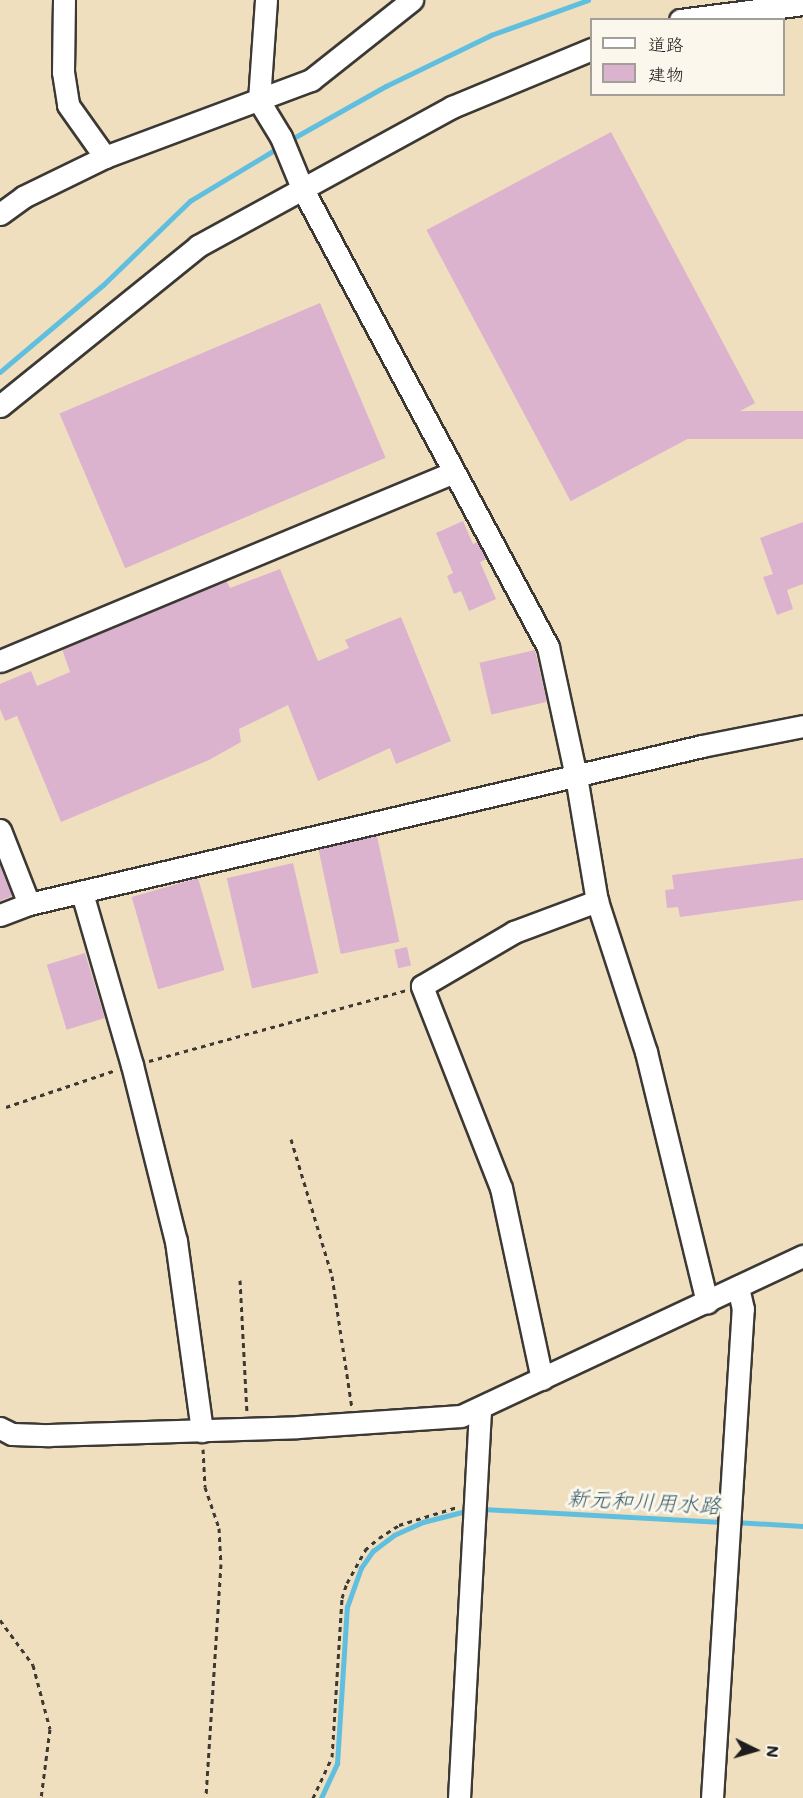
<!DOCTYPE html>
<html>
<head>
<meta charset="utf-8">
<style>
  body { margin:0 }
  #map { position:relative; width:803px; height:1798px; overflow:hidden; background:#efdfbf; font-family:Mali,"Klee One",sans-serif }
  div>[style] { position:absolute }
  .stream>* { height:4.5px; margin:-2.25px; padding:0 2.25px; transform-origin:2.25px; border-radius:2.25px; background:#60bfde }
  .building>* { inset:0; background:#dcb3cf; transform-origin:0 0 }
  .path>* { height:3px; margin-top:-1.5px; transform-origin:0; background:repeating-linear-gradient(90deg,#3c3934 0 4.5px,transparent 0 9px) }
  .roads { filter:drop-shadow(2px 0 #3c3934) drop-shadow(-2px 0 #3c3934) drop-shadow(0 2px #3c3934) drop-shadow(0 -2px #3c3934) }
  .minor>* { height:21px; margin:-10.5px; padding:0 10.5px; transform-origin:10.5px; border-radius:10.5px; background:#fff }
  span { translate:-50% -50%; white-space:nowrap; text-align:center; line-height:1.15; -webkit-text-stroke:6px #fbf7ec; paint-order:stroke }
  .water-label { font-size:22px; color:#375d6a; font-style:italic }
  .legend { position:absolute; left:590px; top:18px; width:195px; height:78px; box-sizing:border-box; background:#fbf7ec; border:2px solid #a29f99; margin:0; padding:8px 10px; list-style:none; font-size:18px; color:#1c1c1c }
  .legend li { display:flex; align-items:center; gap:12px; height:30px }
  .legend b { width:30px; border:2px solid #a29f99 }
  .north { position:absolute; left:725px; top:1720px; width:60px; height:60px; -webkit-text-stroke:4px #fbf7ec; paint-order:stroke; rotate:95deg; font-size:16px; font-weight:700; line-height:24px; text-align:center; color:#1c1c1c }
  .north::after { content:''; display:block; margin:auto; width:21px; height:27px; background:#1c1c1c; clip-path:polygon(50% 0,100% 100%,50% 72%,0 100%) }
</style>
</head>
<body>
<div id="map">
  <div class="stream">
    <i style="left:290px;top:140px;width:110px;rotate:-29.4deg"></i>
    <i style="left:386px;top:86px;width:117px;rotate:-25.9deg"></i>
    <i style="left:491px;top:35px;width:103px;rotate:-19.8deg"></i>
    <i style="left:0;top:372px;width:135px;rotate:-40.2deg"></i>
    <i style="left:103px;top:285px;width:121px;rotate:-44deg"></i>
    <i style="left:190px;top:201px;width:103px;rotate:-31.1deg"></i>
    <i style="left:483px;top:1509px;width:239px;rotate:3.1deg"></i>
    <i style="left:734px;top:1522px;width:69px;rotate:3.3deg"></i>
    <i style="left:321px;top:1798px;width:38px;rotate:-65deg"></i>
    <i style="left:337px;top:1764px;width:157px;rotate:-86.4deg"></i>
    <i style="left:347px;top:1607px;width:41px;rotate:-70.3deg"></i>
    <i style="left:361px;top:1568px;width:21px;rotate:-55deg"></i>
    <i style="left:373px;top:1551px;width:26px;rotate:-37deg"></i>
    <i style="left:394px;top:1535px;width:32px;rotate:-24deg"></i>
    <i style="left:423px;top:1522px;width:44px;rotate:-14.3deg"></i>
  </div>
  <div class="building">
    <i style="left:611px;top:132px;width:307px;height:209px;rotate:62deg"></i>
    <i style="left:320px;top:303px;width:168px;height:283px;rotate:67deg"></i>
    <i style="left:803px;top:411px;width:28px;height:135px;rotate:90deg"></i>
    <i style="clip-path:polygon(463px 521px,473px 544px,477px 542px,487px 559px,480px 562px,496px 599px,469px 611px,461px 591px,454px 594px,447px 576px,453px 573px,436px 533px)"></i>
    <i style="clip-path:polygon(803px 522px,803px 584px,787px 590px,793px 609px,777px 615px,763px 577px,773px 574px,760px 538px)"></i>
    <i style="clip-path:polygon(280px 569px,318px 661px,349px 648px,345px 640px,401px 617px,451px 741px,396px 764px,390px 748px,318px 781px,288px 705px,239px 729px,241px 742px,209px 760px,61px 822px,17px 716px,5px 721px,0 709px,0 684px,31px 671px,37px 686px,70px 672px,62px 649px,226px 580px,230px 588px)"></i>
    <i style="left:535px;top:650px;width:53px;height:57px;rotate:77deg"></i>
    <i style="left:377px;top:836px;width:108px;height:60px;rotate:78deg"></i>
    <i style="clip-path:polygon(803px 858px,803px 900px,680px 917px,678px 907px,667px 908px,665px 890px,674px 889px,672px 875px)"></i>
    <i style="left:293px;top:863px;width:113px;height:68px;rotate:77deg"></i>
    <i style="clip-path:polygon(0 865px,12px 896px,0 901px)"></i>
    <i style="left:198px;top:878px;width:96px;height:69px;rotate:74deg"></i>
    <i style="left:407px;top:947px;width:19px;height:13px;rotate:78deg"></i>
    <i style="left:85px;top:953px;width:68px;height:40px;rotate:73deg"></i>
  </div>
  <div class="path">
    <i style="left:149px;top:1061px;width:267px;rotate:-15.4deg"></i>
    <i style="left:6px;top:1107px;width:116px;rotate:-18.6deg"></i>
    <i style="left:291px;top:1139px;width:143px;rotate:73.3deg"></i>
    <i style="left:332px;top:1276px;width:134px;rotate:81.4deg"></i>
    <i style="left:240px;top:1280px;width:132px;rotate:87deg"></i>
    <i style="left:203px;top:1449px;width:38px;rotate:87deg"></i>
    <i style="left:205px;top:1487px;width:43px;rotate:71.1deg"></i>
    <i style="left:219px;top:1528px;width:36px;rotate:87deg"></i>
    <i style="left:221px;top:1564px;width:234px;rotate:93.7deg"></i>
    <i style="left:0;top:1620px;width:56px;rotate:53.7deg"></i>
    <i style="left:33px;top:1665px;width:66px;rotate:75.1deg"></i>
    <i style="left:50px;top:1729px;width:70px;rotate:97.4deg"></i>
    <i style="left:313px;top:1798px;width:45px;rotate:-65.1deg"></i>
    <i style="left:332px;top:1757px;width:159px;rotate:-86.4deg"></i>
    <i style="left:342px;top:1598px;width:16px;rotate:-72deg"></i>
    <i style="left:347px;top:1583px;width:38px;rotate:-61deg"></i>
    <i style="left:365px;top:1550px;width:18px;rotate:-41deg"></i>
    <i style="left:379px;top:1538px;width:24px;rotate:-33deg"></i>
    <i style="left:399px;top:1525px;width:61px;rotate:-17.2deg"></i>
  </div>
  <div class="roads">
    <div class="minor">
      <i style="left:64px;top:0;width:72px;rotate:90.8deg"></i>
      <i style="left:63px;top:72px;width:33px;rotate:81deg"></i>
      <i style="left:68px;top:105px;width:64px;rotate:54.6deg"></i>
      <i style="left:266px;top:0;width:101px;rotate:94deg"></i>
      <i style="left:259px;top:101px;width:42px;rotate:58.6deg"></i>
      <i style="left:281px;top:137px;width:55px;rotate:67.6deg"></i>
      <i style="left:302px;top:188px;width:521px;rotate:61.81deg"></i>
      <i style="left:548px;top:647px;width:132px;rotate:77.8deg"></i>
      <i style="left:576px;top:776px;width:127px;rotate:80.5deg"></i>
      <i style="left:597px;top:901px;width:159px;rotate:72deg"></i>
      <i style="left:646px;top:1052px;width:258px;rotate:76.3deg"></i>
      <i style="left:680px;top:20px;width:124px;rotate:-7.4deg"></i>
      <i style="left:0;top:214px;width:29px;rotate:-36deg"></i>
      <i style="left:23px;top:197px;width:91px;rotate:-26deg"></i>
      <i style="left:105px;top:157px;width:220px;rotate:-20.5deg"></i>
      <i style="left:311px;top:80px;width:129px;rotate:-38.4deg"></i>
      <i style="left:0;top:406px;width:255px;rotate:-38.9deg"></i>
      <i style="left:198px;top:246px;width:290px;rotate:-28.7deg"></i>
      <i style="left:452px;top:107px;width:152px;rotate:-22.5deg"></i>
      <i style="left:0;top:661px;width:491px;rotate:-22.6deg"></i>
      <i style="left:0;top:830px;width:79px;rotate:68.6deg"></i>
      <i style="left:82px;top:893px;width:179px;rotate:73.8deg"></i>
      <i style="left:132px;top:1065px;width:181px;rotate:76deg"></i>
      <i style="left:176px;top:1241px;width:192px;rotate:82.2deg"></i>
      <i style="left:0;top:915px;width:31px;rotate:-21deg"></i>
      <i style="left:29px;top:904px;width:691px;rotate:-13.21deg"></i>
      <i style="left:702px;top:746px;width:103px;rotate:-11.2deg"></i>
      <i style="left:542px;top:1379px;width:195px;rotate:-102.1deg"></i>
      <i style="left:501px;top:1188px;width:217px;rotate:-111.4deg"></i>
      <i style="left:422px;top:986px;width:107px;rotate:-30.4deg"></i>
      <i style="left:514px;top:932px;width:89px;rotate:-20.5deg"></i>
      <i style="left:0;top:1428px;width:13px;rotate:27deg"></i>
      <i style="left:12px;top:1434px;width:37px;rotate:2deg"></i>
      <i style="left:49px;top:1435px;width:249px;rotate:-1.8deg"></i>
      <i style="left:298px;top:1427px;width:163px;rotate:-3.9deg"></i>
      <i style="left:461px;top:1416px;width:378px;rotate:-25.1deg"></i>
      <i style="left:459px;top:1798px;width:389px;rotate:-86.9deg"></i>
      <i style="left:712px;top:1798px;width:490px;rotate:-86.4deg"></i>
      <i style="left:743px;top:1309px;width:23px;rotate:-103deg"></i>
    </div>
  </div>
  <div class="water-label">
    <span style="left:644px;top:1501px;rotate:3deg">新元和川用水路</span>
  </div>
  <ul class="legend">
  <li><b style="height:8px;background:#fff"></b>道路</li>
  <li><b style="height:16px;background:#dcb3cf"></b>建物</li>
  </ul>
  <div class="north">N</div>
</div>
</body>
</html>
